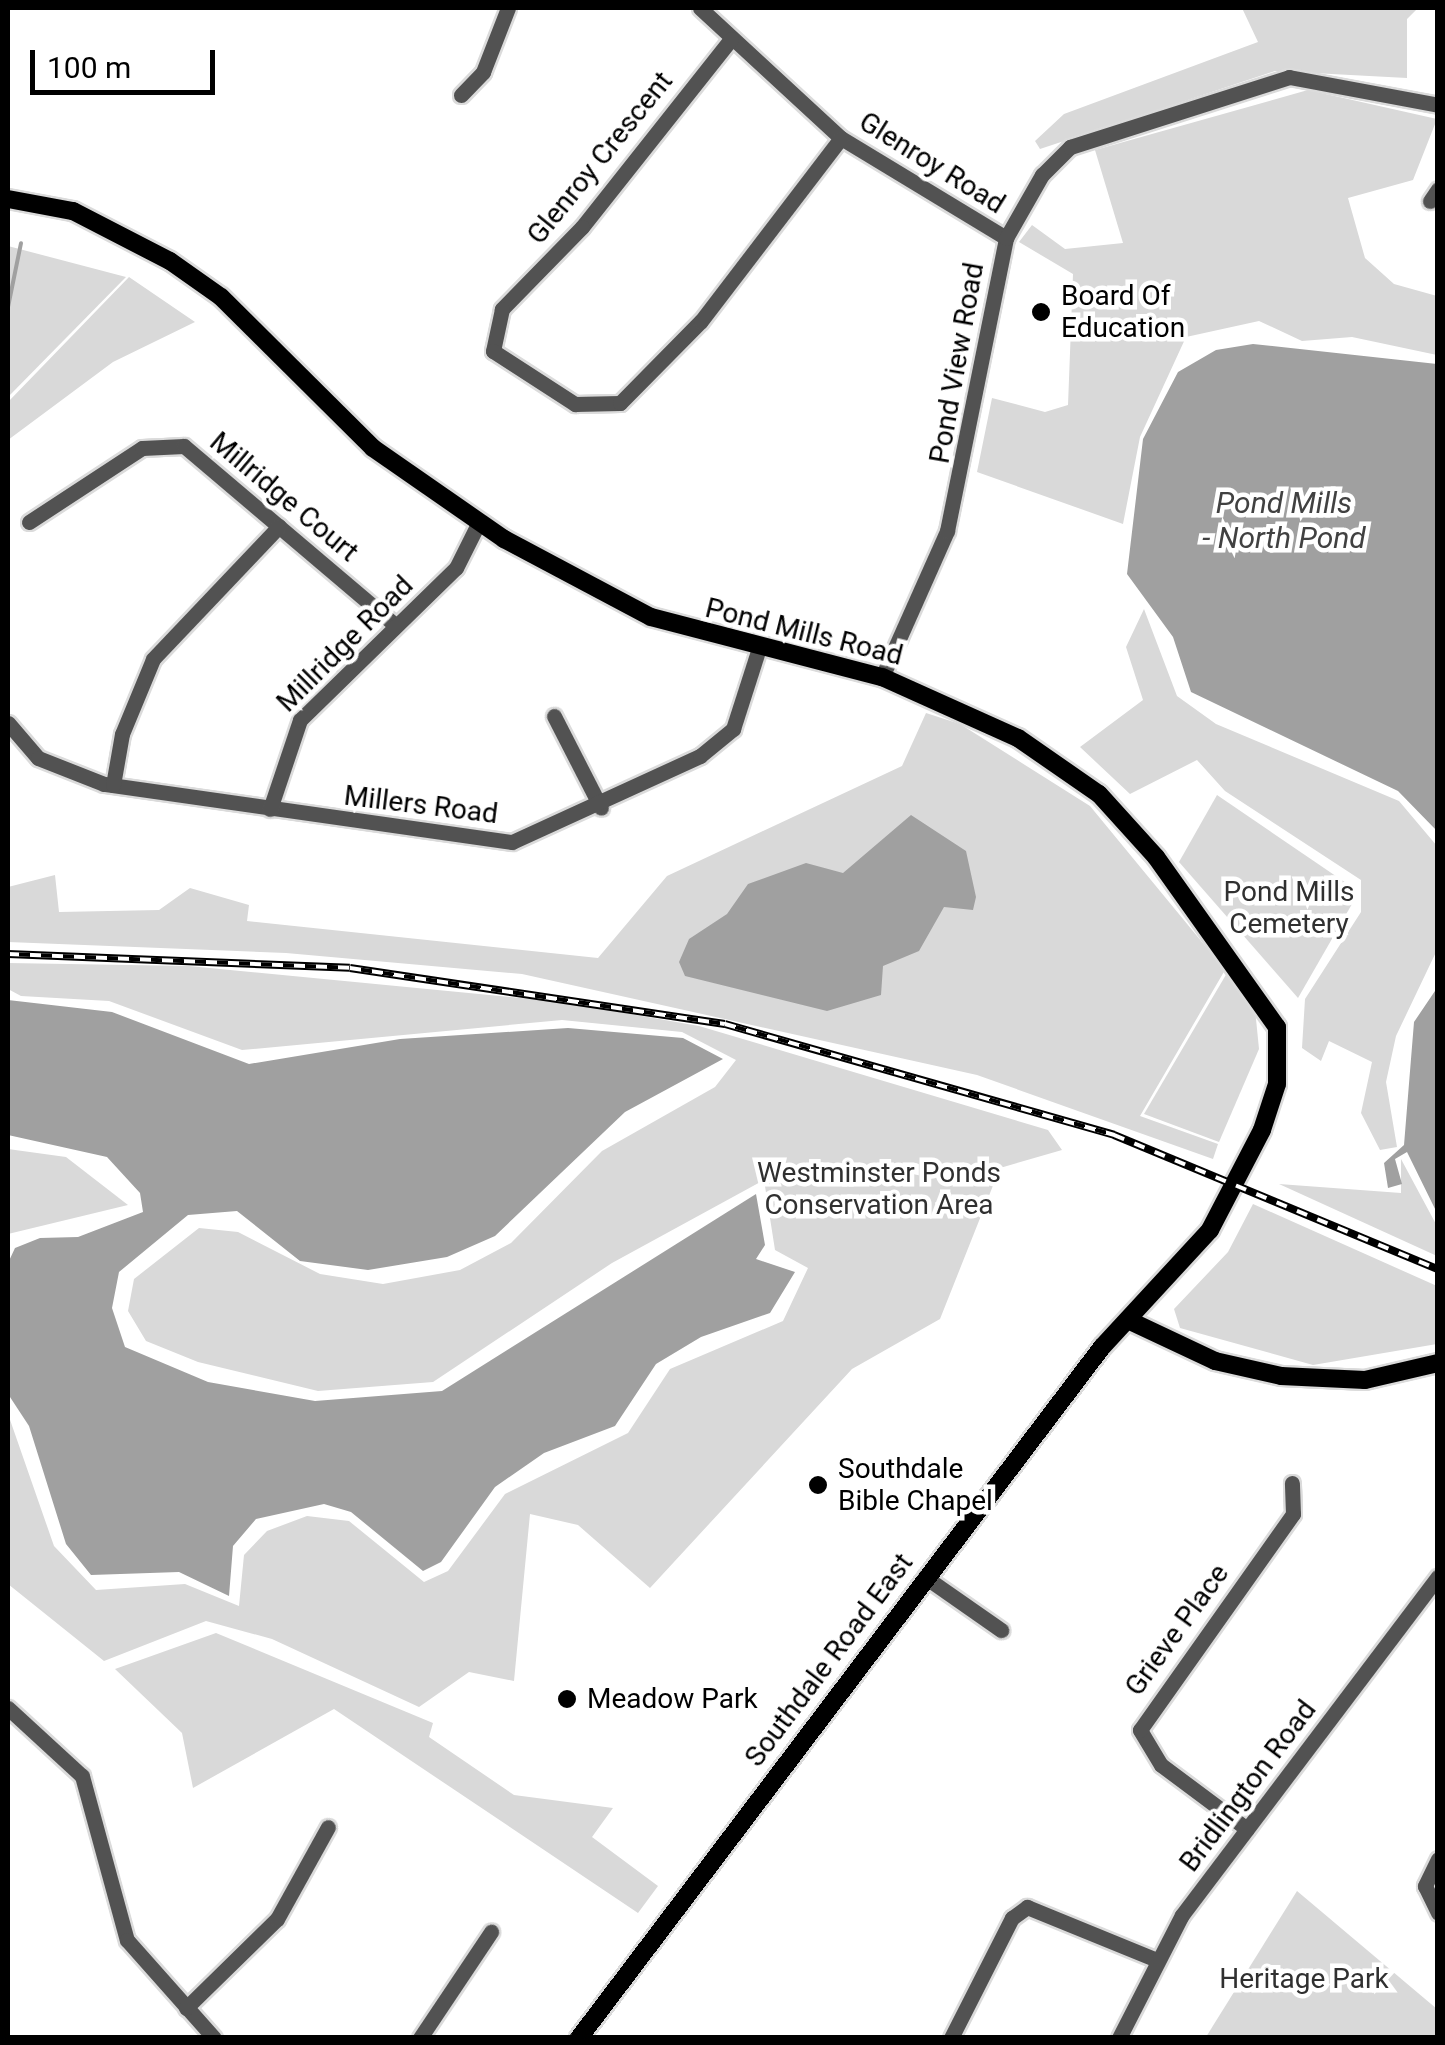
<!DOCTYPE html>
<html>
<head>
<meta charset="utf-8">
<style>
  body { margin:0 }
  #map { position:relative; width:1445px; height:2045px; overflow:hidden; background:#fff; font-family:Roboto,sans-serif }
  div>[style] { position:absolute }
  .green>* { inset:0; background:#d9d9d9 }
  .water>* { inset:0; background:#a0a0a0 }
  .stream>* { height:4px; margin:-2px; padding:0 2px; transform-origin:2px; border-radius:2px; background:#a0a0a0 }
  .roads { filter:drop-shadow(2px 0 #dbdbdb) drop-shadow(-2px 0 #dbdbdb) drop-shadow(0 2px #dbdbdb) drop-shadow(0 -2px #dbdbdb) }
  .minor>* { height:15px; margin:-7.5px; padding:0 7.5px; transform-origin:7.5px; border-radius:7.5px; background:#525252 }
  .major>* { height:18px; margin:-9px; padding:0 9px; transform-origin:9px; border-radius:9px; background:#000 }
  .rail>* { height:8px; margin-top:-4px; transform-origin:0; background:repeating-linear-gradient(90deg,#fff 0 11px,#000 0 22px); box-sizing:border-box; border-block:2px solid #000 }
  .dots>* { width:28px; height:28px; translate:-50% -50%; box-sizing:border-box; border:5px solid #fff; border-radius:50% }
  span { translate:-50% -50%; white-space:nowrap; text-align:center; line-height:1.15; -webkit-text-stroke:9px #fff; paint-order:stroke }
  .street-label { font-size:28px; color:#000 }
  .poi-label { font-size:28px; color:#000 }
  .left { translate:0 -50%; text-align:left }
  .park-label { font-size:28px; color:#303030 }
  .water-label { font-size:30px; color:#414141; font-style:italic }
  .frame { position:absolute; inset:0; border:10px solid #000; pointer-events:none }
  .scale { position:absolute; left:30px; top:50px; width:185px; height:45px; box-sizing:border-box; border:5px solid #000; border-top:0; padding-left:12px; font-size:30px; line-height:35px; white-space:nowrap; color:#000; -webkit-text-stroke:8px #fff; paint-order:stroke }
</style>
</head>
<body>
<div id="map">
  <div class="green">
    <i style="clip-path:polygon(1242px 8px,1418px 8px,1407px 19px,1407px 78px,1275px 71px,1040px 149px,1035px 141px,1064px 114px,1258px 42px)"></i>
    <i style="clip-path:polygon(1308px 90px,1437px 119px,1413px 180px,1348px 198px,1365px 258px,1394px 284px,1437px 296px,1437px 355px,1352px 337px,1302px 341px,1259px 321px,1186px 337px,1140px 437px,1123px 524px,977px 472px,992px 398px,1045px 412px,1068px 405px,1073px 274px,1019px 242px,1032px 225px,1065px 249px,1123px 243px,1095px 150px)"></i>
    <i style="clip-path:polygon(8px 246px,126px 277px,8px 397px)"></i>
    <i style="clip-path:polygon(129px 277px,195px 322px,113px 362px,8px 440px,8px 402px)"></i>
    <i style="clip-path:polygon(1144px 609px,1177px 696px,1216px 724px,1399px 801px,1437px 846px,1437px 950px,1396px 1036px,1386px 1082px,1397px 1147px,1380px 1150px,1361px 1113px,1372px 1062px,1329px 1041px,1321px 1061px,1302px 1048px,1305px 999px,1361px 912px,1361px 880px,1225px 791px,1197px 760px,1130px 794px,1080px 747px,1143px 700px,1126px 647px)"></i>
    <i style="clip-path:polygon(926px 713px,960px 724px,1090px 806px,1225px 970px,1140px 1116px,1218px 1144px,1213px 1159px,977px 1075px,522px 974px,286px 953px,8px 942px,8px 887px,55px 875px,59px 912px,159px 910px,190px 888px,249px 905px,247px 921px,598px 958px,667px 876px,902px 766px)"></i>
    <i style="clip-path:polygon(1217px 795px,1349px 885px,1352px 904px,1298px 998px,1179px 862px)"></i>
    <i style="clip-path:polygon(8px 963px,189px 966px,562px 1002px,699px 1026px,1048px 1130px,1062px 1150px,1000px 1168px,940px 1319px,852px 1369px,650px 1588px,578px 1525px,530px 1514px,514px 1681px,469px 1672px,419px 1707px,272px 1639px,206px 1621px,104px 1661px,8px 1584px,8px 1414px,54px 1546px,96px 1590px,185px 1584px,239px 1606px,244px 1555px,267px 1531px,307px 1516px,349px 1521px,424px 1582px,448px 1571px,505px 1494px,628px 1433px,670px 1369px,783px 1321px,808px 1268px,775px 1250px,764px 1180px,612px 1263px,433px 1382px,318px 1391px,198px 1362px,146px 1341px,128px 1311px,134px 1279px,199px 1228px,238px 1232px,320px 1274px,383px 1284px,460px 1270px,511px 1243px,602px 1151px,715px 1087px,736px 1060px,682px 1032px,562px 1020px,242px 1050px,109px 1001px,21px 996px,8px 989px)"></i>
    <i style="clip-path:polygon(1227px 973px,1255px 1009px,1259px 1049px,1219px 1142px,1144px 1114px)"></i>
    <i style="clip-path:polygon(8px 1149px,66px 1157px,128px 1205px,8px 1234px)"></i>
    <i style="clip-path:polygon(1401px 1159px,1437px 1226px,1437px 1256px,1279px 1184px,1401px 1193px)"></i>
    <i style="clip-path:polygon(1253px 1204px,1437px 1286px,1437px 1344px,1313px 1365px,1180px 1328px,1174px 1309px,1228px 1252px)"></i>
    <i style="clip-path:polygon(216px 1633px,433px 1723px,429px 1737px,514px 1795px,613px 1808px,592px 1837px,658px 1886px,638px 1913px,334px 1709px,193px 1788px,182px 1733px,115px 1669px)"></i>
    <i style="clip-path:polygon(1297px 1891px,1437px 2009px,1437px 2037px,1206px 2037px)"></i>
  </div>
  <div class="water">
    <i style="clip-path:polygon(1253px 344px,1437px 364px,1437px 831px,1398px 791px,1191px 692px,1173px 637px,1127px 574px,1143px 439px,1178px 372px,1216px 350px)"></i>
    <i style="clip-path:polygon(911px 815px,966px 851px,976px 897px,973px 910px,944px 907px,919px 951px,883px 966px,881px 995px,827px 1011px,685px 976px,679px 962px,689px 939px,727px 914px,748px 884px,806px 863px,843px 873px)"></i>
    <i style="clip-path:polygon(1437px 988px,1437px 1213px,1407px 1152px,1395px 1159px,1402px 1184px,1388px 1188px,1384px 1163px,1404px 1145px,1414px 1022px)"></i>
    <i style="clip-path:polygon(8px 1000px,112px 1012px,249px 1064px,400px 1039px,568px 1028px,683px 1038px,723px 1059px,625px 1112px,495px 1236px,447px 1257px,368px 1270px,300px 1261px,237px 1211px,188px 1215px,119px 1272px,112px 1308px,125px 1347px,208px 1382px,315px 1401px,442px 1391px,756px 1194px,765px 1245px,756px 1259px,795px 1272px,770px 1313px,701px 1337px,656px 1364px,615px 1426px,544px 1453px,495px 1487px,441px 1562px,423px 1571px,351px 1512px,324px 1504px,256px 1519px,233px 1546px,229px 1596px,179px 1572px,91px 1575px,66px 1544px,29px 1426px,8px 1394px,8px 1263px,15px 1248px,40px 1238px,78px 1237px,143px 1212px,140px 1193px,107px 1157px,8px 1135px)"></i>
  </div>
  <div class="stream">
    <i style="left:8px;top:307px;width:65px;rotate:-78.5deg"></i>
  </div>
  <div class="roads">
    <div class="minor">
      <i style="left:700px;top:8px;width:192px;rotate:42.7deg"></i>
      <i style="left:841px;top:138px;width:193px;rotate:31.2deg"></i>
      <i style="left:731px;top:39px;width:240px;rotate:128.4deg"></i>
      <i style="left:582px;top:227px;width:115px;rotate:134.3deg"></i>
      <i style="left:502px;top:309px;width:43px;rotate:102.1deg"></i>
      <i style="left:493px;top:351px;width:98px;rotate:32.9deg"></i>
      <i style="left:575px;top:404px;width:45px;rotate:-1.3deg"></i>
      <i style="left:620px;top:403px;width:115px;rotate:-45.4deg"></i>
      <i style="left:701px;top:321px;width:230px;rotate:-52.6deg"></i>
      <i style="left:461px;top:95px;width:32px;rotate:-46deg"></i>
      <i style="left:483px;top:72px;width:69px;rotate:-68.7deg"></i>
      <i style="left:1430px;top:201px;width:14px;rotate:-56deg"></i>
      <i style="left:29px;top:522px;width:135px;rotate:-33.2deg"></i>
      <i style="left:142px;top:448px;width:42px;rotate:-2.7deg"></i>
      <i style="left:184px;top:446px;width:277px;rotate:40.3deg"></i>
      <i style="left:882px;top:677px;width:160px;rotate:-66deg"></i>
      <i style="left:947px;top:531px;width:299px;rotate:-78.6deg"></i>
      <i style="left:1006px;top:238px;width:73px;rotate:-60.3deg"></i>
      <i style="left:1042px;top:175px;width:40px;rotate:-45deg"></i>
      <i style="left:1070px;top:147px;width:230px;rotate:-17.7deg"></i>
      <i style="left:1289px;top:77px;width:152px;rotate:10.6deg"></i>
      <i style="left:554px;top:716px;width:103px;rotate:62.9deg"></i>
      <i style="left:8px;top:723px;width:46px;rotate:49.4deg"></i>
      <i style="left:38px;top:758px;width:71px;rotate:21.5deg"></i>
      <i style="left:104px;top:784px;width:412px;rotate:8.1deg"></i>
      <i style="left:512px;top:842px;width:207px;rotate:-24.6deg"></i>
      <i style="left:700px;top:756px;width:43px;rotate:-39.3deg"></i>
      <i style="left:733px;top:729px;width:82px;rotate:-72.2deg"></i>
      <i style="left:113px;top:785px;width:52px;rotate:-80deg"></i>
      <i style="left:122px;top:734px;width:81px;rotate:-67.5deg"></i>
      <i style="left:153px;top:659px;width:183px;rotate:-46.5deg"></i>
      <i style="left:270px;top:809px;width:94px;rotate:-71.4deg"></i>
      <i style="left:300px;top:720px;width:218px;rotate:-44.3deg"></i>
      <i style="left:456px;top:568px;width:49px;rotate:-63.4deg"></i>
      <i style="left:925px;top:1577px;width:93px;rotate:34.9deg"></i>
      <i style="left:8px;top:1708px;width:100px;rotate:42.6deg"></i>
      <i style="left:82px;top:1776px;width:170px;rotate:74.7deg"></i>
      <i style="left:127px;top:1940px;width:131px;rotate:48.4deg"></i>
      <i style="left:1247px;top:1829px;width:107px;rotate:-143.3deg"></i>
      <i style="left:1161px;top:1765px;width:41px;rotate:-121deg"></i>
      <i style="left:1140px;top:1730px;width:265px;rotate:-54.7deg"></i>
      <i style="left:1293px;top:1514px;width:31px;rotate:-92deg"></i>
      <i style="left:1438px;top:1859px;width:30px;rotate:116deg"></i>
      <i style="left:1425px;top:1886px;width:30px;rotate:64deg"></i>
      <i style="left:186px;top:2008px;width:127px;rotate:-44.4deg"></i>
      <i style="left:277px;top:1919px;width:105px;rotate:-61deg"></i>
      <i style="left:420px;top:2038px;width:128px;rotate:-56.2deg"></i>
      <i style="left:951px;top:2038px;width:135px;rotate:-63.1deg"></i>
      <i style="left:1012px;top:1918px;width:19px;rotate:-36deg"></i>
      <i style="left:1027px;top:1907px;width:140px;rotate:22.2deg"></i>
      <i style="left:1119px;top:2038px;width:138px;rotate:-62.9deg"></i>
      <i style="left:1182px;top:1915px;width:424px;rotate:-52.9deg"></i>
    </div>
    <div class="major">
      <i style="left:8px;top:199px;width:66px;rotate:10.5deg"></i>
      <i style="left:73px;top:211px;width:109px;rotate:27.3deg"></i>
      <i style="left:170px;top:261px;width:62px;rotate:35.2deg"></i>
      <i style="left:221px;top:297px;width:214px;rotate:44.8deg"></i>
      <i style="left:373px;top:448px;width:160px;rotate:34.8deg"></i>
      <i style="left:504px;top:539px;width:166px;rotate:28deg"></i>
      <i style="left:651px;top:617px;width:239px;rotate:14.6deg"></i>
      <i style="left:882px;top:677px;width:149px;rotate:24.2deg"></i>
      <i style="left:1018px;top:738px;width:98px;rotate:34.7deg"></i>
      <i style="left:1099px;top:794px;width:85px;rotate:47.9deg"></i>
      <i style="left:1156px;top:857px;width:209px;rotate:54.6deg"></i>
      <i style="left:1277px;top:1027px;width:57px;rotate:90deg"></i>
      <i style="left:1277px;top:1084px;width:48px;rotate:108.1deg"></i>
      <i style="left:1262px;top:1130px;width:113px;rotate:117.5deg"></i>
      <i style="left:1210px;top:1230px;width:159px;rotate:132.7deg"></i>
      <i style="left:1102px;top:1347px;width:867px;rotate:127.12deg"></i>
      <i style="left:1128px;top:1320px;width:96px;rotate:25.2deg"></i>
      <i style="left:1215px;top:1361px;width:68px;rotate:12.8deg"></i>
      <i style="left:1281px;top:1376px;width:84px;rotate:2.7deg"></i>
      <i style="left:1365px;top:1380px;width:75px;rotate:-13.1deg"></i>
    </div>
  </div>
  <div class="rail">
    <i style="left:8px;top:954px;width:342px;rotate:2.3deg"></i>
    <i style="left:350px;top:968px;width:379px;rotate:8.5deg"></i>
    <i style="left:725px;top:1024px;width:405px;rotate:15.9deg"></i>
    <i style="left:1114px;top:1135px;width:351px;rotate:22.5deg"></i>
  </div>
  <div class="dots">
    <i style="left:1041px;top:312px;background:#000"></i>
    <i style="left:818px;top:1485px;background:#000"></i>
    <i style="left:567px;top:1699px;background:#000"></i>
  </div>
  <div class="street-label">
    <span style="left:600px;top:158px;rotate:-51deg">Glenroy Crescent</span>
    <span style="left:932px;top:163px;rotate:32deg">Glenroy Road</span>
    <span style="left:957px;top:363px;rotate:-80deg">Pond View Road</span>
    <span style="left:284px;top:497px;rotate:40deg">Millridge Court</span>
    <span style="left:804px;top:632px;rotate:14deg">Pond Mills Road</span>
    <span style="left:345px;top:644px;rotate:-45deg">Millridge Road</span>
    <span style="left:421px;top:805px;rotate:7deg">Millers Road</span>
    <span style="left:1177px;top:1630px;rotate:-54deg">Grieve Place</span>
    <span style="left:829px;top:1660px;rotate:-53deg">Southdale Road East</span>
    <span style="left:1248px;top:1786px;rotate:-53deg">Bridlington Road</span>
  </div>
  <div class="poi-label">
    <span class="left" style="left:1061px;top:312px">Board Of<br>Education</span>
    <span class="left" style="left:838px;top:1485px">Southdale<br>Bible Chapel</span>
    <span class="left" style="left:587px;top:1699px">Meadow Park</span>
  </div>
  <div class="park-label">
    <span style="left:1289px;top:908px">Pond Mills<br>Cemetery</span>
    <span style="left:879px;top:1189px">Westminster Ponds<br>Conservation Area</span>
    <span style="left:1304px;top:1979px">Heritage Park</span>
  </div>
  <div class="water-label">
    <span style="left:1284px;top:520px">Pond Mills<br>- North Pond</span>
  </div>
  <div class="frame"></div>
  <div class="scale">100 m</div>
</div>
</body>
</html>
